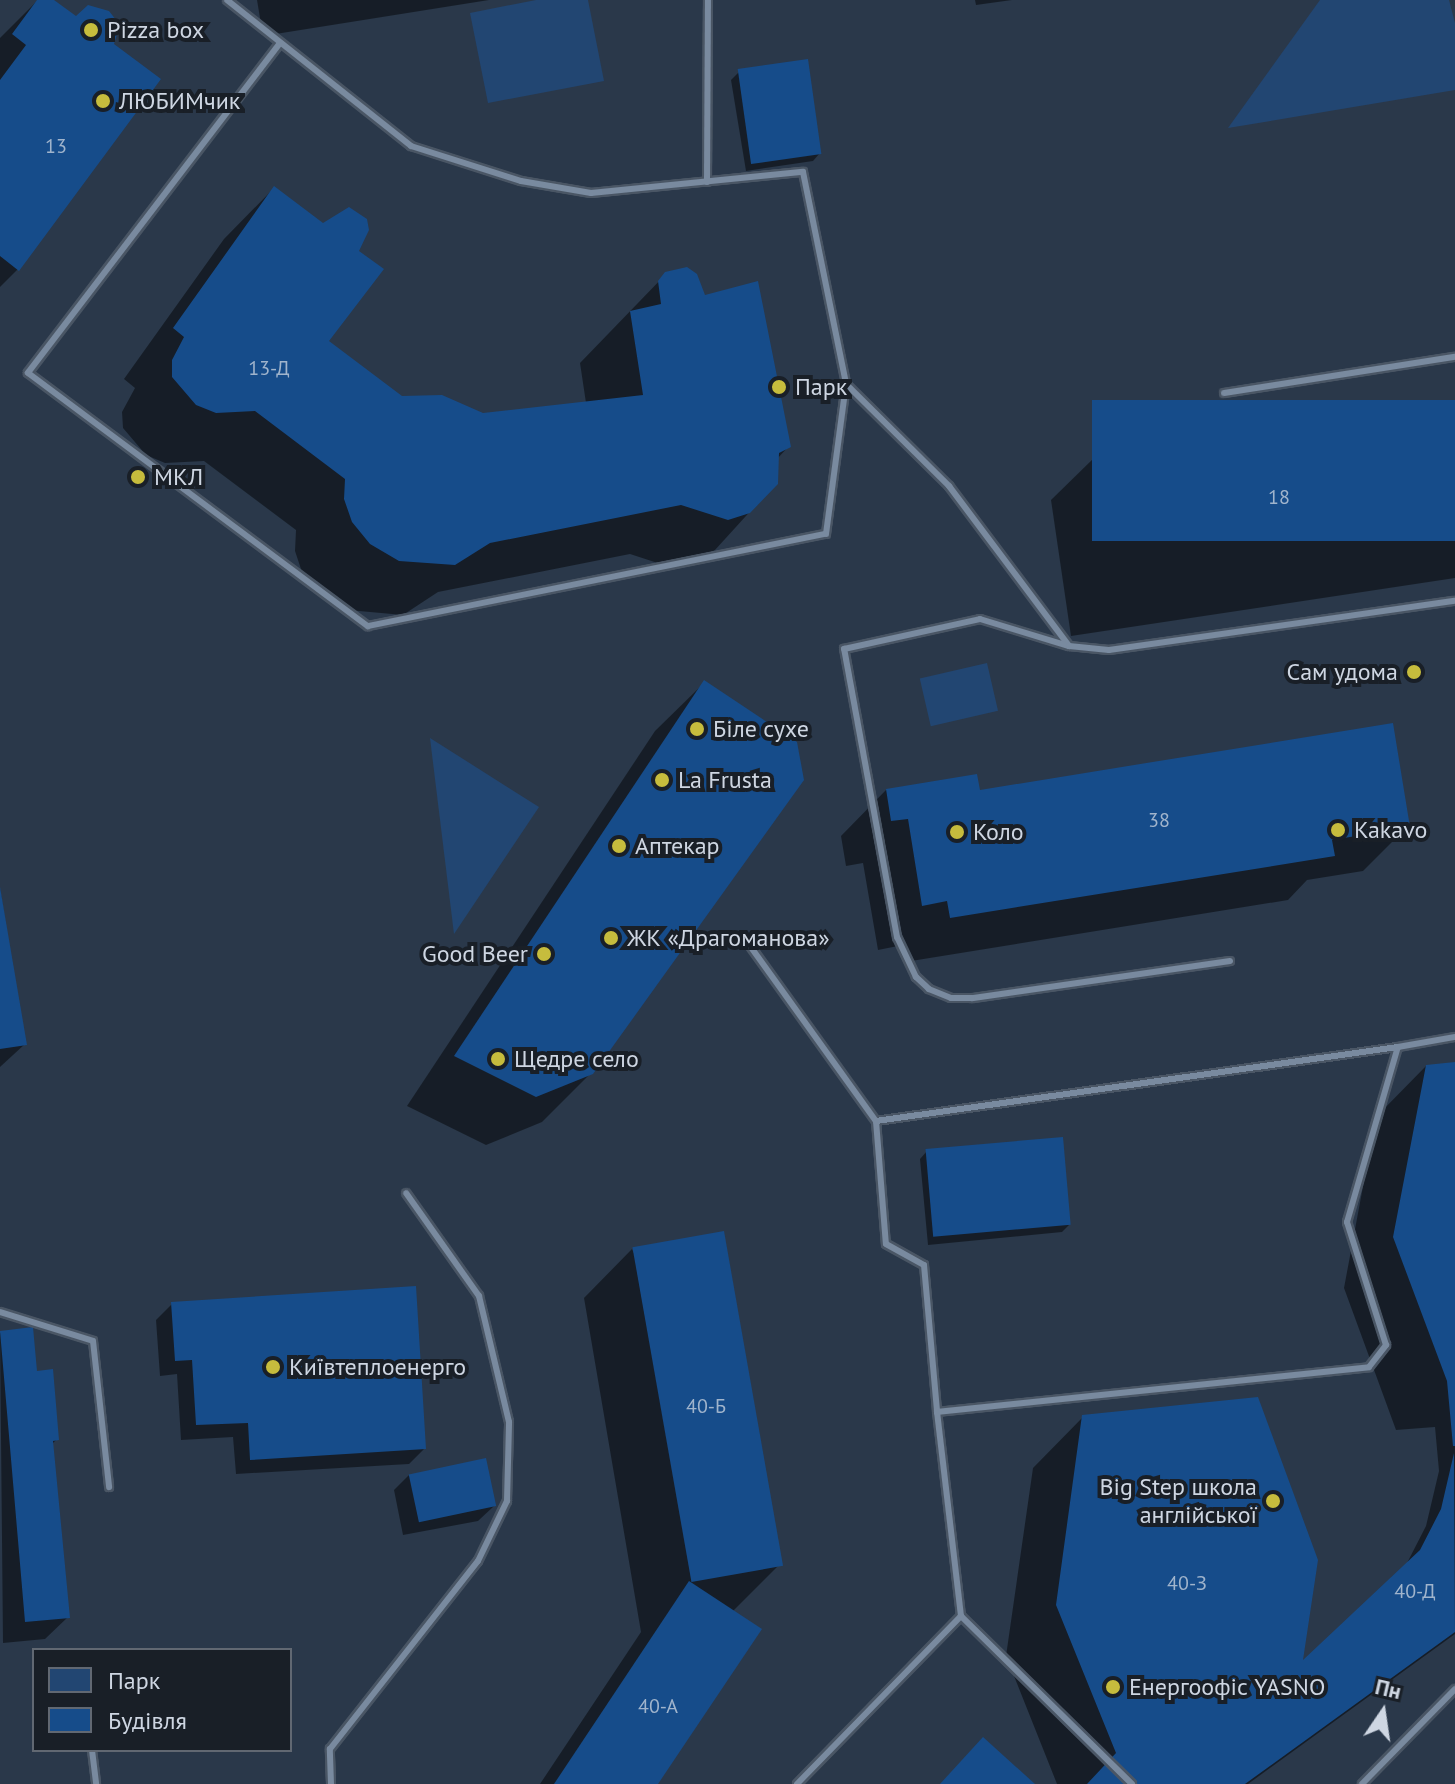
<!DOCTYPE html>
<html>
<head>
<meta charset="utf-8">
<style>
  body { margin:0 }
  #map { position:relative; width:1455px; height:1784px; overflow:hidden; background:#2a384a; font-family:"PT Sans",sans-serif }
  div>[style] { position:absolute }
  .green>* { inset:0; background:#224672; transform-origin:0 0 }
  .shadow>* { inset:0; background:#0007 }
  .building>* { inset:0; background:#164c8a; transform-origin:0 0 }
  .roads { filter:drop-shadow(2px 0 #4a5665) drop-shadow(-2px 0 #4a5665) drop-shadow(0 2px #4a5665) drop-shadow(0 -2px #4a5665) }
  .service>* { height:6px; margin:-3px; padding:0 3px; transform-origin:3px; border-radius:3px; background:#798a9f }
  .dots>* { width:22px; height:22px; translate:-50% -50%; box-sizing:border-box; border:4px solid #191f27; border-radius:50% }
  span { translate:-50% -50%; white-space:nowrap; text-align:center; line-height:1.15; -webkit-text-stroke:8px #191f27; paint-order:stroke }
  .number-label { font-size:20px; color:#a0b4cc }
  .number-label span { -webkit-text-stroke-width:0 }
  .poi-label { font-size:24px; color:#ced6e2 }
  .left { translate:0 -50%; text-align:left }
  .right { translate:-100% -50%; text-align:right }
  .legend { position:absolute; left:32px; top:1648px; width:260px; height:104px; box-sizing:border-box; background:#191f27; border:2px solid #616872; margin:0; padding:10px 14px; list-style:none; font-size:24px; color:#ced6e2 }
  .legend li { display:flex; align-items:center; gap:16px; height:40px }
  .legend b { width:40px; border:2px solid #616872 }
  .north { position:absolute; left:1343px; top:1672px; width:80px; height:80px; -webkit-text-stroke:6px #191f27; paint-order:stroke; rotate:13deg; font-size:22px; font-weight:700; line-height:32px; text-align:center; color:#ced6e2 }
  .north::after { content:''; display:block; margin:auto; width:28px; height:36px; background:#ced6e2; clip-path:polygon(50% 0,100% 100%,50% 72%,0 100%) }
</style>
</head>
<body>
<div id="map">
  <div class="green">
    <i style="clip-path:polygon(536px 0,588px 0,604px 81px,488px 103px,470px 13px)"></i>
    <i style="clip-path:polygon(1320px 0,1449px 0,1455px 23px,1455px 90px,1228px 128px)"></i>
    <i style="left:987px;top:663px;width:49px;height:69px;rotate:77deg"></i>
    <i style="clip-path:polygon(430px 738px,539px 807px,454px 934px)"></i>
  </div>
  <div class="shadow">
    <i style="clip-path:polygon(38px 0,51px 0,18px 269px,0 287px,0 38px)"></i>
    <i style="clip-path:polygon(257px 0,489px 0,263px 36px)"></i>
    <i style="clip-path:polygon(975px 0,1012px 0,976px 5px)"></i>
    <i style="clip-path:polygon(739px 72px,820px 153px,813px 161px,746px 171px,731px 80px)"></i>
    <i style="clip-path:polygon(274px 188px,326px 342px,401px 398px,483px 415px,586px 403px,580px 363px,666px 274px,704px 297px,789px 446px,777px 459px,776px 483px,715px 550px,676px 569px,630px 554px,438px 592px,403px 615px,348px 610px,320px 594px,302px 572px,295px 551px,296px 530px,204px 461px,165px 463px,146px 455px,123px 428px,122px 412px,135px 388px,124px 379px,224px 239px)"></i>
    <i style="clip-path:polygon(1455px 402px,1455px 578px,1071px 636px,1051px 500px,1097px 455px)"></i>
    <i style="clip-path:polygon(704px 683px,591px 1073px,542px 1122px,486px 1145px,407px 1106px,655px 731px)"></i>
    <i style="clip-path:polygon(886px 790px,979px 792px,1408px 826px,1363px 871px,1307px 880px,1288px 900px,905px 962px,903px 945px,878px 950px,863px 863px,846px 866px,841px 836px)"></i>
    <i style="clip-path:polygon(0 889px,25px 1044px,0 1067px)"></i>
    <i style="clip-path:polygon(1455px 1064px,1455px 1634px,1248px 1784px,1057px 1784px,1006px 1656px,1033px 1468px,1083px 1417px,1287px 1748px,1406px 1565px,1426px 1526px,1439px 1471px,1435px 1427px,1396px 1430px,1344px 1288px,1376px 1117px,1426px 1066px)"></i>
    <i style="clip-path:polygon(927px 1151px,1069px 1225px,1062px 1232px,928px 1245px,920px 1159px)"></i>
    <i style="clip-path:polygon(632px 1249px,779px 1565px,732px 1612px,656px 1784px,540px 1784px,641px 1632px,584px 1298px)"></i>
    <i style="clip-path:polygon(172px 1304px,424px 1449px,409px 1464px,236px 1474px,233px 1437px,181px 1440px,177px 1374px,160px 1376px,156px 1320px)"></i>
    <i style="clip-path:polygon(31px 1329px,35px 1373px,57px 1439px,51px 1445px,68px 1617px,45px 1639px,3px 1643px,0 1333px)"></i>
    <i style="clip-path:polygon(409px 1475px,494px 1506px,478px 1521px,403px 1535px,394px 1490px)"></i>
  </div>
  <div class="building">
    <i style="clip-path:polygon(37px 0,54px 0,76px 16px,88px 5px,109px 11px,120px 25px,114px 44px,161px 79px,19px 271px,0 256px,0 80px,26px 45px,12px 34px)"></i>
    <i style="left:808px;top:59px;width:96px;height:71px;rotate:82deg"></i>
    <i style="clip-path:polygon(274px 186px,323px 223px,349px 207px,367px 219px,369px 230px,359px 251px,384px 269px,329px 341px,402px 396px,442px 395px,483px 413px,643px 395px,630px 311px,661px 304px,658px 281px,665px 272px,687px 267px,697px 274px,705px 295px,758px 281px,791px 447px,779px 453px,778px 484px,750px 513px,728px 520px,681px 505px,490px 543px,455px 565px,399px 561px,370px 544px,352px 522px,344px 499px,345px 479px,255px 411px,216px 413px,196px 405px,172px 377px,172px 360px,184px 337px,173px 328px)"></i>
    <i style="left:1455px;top:400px;width:141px;height:363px;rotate:90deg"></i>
    <i style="clip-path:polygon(704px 680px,797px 742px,804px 780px,593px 1074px,536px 1097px,454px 1056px)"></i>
    <i style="clip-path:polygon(1393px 723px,1410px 827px,1332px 840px,1335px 856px,950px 918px,947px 901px,922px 906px,908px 819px,891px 821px,886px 789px,977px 774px,980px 790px)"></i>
    <i style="clip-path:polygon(0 887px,27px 1045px,0 1049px)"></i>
    <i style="clip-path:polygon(1455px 1062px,1455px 1446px,1453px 1446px,1447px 1381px,1393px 1237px,1426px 1065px)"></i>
    <i style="left:1063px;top:1137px;width:88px;height:138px;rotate:85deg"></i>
    <i style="left:724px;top:1231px;width:340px;height:93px;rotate:80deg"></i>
    <i style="clip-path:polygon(416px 1286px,426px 1449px,250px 1460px,248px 1423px,196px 1425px,192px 1360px,175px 1361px,171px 1302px)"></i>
    <i style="clip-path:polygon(33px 1327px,37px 1371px,53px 1369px,59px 1440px,53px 1441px,70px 1618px,25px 1622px,0 1331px)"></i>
    <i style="clip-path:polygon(1258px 1397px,1318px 1560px,1303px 1660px,1420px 1550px,1441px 1509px,1454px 1453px,1455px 1632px,1245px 1784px,1087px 1784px,1116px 1753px,1056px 1605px,1082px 1415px)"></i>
    <i style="left:486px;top:1458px;width:49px;height:79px;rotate:78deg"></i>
    <i style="clip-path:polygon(689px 1581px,762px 1629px,658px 1784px,554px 1784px)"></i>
    <i style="clip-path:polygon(983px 1737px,1035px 1784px,940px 1784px)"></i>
  </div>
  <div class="roads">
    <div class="service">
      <i style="left:227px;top:0;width:235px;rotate:38.4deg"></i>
      <i style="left:411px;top:146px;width:115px;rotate:17.7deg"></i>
      <i style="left:521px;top:181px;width:71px;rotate:9.7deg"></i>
      <i style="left:591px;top:193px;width:213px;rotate:-5.7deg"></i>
      <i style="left:803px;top:172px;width:216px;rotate:78.5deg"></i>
      <i style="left:846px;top:384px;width:145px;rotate:44.7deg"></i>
      <i style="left:949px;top:486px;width:200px;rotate:53.1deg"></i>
      <i style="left:280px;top:43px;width:415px;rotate:127.4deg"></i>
      <i style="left:28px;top:373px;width:424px;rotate:36.7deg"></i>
      <i style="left:368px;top:626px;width:467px;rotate:-11.4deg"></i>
      <i style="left:826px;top:534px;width:151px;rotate:-82.4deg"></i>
      <i style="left:707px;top:182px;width:182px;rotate:-89.7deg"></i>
      <i style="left:1224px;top:393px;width:234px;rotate:-8.9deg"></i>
      <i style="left:745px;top:939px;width:224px;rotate:54.3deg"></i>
      <i style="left:876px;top:1121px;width:123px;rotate:85.4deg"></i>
      <i style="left:886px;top:1244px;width:43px;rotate:28.9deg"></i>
      <i style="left:924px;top:1265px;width:148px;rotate:84.9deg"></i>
      <i style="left:1230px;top:961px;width:261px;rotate:171.8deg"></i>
      <i style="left:972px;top:998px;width:21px;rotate:180deg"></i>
      <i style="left:951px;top:998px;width:24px;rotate:-158deg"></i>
      <i style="left:929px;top:989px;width:18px;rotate:-137deg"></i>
      <i style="left:916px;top:977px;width:44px;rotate:-115.4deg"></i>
      <i style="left:897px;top:937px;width:293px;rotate:-100.4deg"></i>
      <i style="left:844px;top:649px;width:139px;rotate:-12.4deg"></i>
      <i style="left:980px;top:619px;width:93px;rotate:16.9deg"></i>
      <i style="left:1069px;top:646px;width:40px;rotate:5.7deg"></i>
      <i style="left:1109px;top:650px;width:349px;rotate:-8.1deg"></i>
      <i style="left:876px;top:1121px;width:527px;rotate:-8.07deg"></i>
      <i style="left:0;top:1312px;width:97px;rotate:17.3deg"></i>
      <i style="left:93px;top:1341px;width:147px;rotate:83.7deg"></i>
      <i style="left:92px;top:1750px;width:34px;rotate:83deg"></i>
      <i style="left:331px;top:1784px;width:35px;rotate:-92deg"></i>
      <i style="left:330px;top:1749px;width:239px;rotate:-51.8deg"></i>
      <i style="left:478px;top:1561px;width:67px;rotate:-64.2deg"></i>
      <i style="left:507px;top:1501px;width:79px;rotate:-88.5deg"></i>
      <i style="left:509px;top:1422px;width:130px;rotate:-103.4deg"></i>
      <i style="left:479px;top:1296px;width:126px;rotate:-125.3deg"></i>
      <i style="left:797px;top:1784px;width:235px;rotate:-45.7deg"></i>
      <i style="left:1132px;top:1784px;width:240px;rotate:-135.5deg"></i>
      <i style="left:961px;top:1616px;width:205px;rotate:-96.7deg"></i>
      <i style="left:937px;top:1412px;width:434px;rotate:-5.9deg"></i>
      <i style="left:1369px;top:1367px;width:28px;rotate:-52deg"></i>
      <i style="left:1386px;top:1345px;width:129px;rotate:-107.6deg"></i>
      <i style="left:1347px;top:1222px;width:182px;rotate:-73.8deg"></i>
      <i style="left:1398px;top:1047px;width:58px;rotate:-10deg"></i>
      <i style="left:1362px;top:1784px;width:133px;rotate:-45.6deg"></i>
    </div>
  </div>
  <div class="dots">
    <i style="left:91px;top:30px;background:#c6bc3d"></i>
    <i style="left:103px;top:101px;background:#c6bc3d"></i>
    <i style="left:779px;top:387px;background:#c6bc3d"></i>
    <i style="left:138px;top:477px;background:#c6bc3d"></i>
    <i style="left:1414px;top:672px;background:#c6bc3d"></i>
    <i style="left:697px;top:729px;background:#c6bc3d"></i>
    <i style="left:662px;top:780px;background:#c6bc3d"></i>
    <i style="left:1338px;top:830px;background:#c6bc3d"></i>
    <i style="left:957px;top:832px;background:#c6bc3d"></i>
    <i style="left:619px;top:846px;background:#c6bc3d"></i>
    <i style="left:611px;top:938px;background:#c6bc3d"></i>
    <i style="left:544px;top:954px;background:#c6bc3d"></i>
    <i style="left:498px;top:1059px;background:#c6bc3d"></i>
    <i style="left:273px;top:1367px;background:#c6bc3d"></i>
    <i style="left:1273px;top:1501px;background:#c6bc3d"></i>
    <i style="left:1113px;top:1687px;background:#c6bc3d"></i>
  </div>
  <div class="number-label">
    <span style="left:56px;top:146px">13</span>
    <span style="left:269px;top:368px">13-Д</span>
    <span style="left:1279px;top:497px">18</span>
    <span style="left:1159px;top:820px">38</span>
    <span style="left:706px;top:1406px">40-Б</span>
    <span style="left:1187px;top:1583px">40-З</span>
    <span style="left:1415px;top:1591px">40-Д</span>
    <span style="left:658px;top:1706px">40-А</span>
  </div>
  <div class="poi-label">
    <span class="left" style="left:107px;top:30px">Pizza box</span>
    <span class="left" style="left:119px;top:101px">ЛЮБИМчик</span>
    <span class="left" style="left:795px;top:387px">Парк</span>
    <span class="left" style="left:154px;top:477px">МКЛ</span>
    <span class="right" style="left:1398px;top:672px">Сам удома</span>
    <span class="left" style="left:713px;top:729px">Біле сухе</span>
    <span class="left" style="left:678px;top:780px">La Frusta</span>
    <span class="left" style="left:1354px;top:830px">Kakavo</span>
    <span class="left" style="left:973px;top:832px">Коло</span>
    <span class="left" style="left:635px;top:846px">Аптекар</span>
    <span class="left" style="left:627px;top:938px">ЖК «Драгоманова»</span>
    <span class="right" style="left:528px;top:954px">Good Beer</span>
    <span class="left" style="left:514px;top:1059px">Щедре село</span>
    <span class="left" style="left:289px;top:1367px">Київтеплоенерго</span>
    <span class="right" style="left:1257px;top:1501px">Big Step школа<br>англiйськоï</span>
    <span class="left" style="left:1129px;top:1687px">Енергоофіс YASNO</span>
  </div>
  <ul class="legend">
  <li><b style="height:22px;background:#224672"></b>Парк</li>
  <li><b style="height:22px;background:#164c8a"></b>Будівля</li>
  </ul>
  <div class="north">Пн</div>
</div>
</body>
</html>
